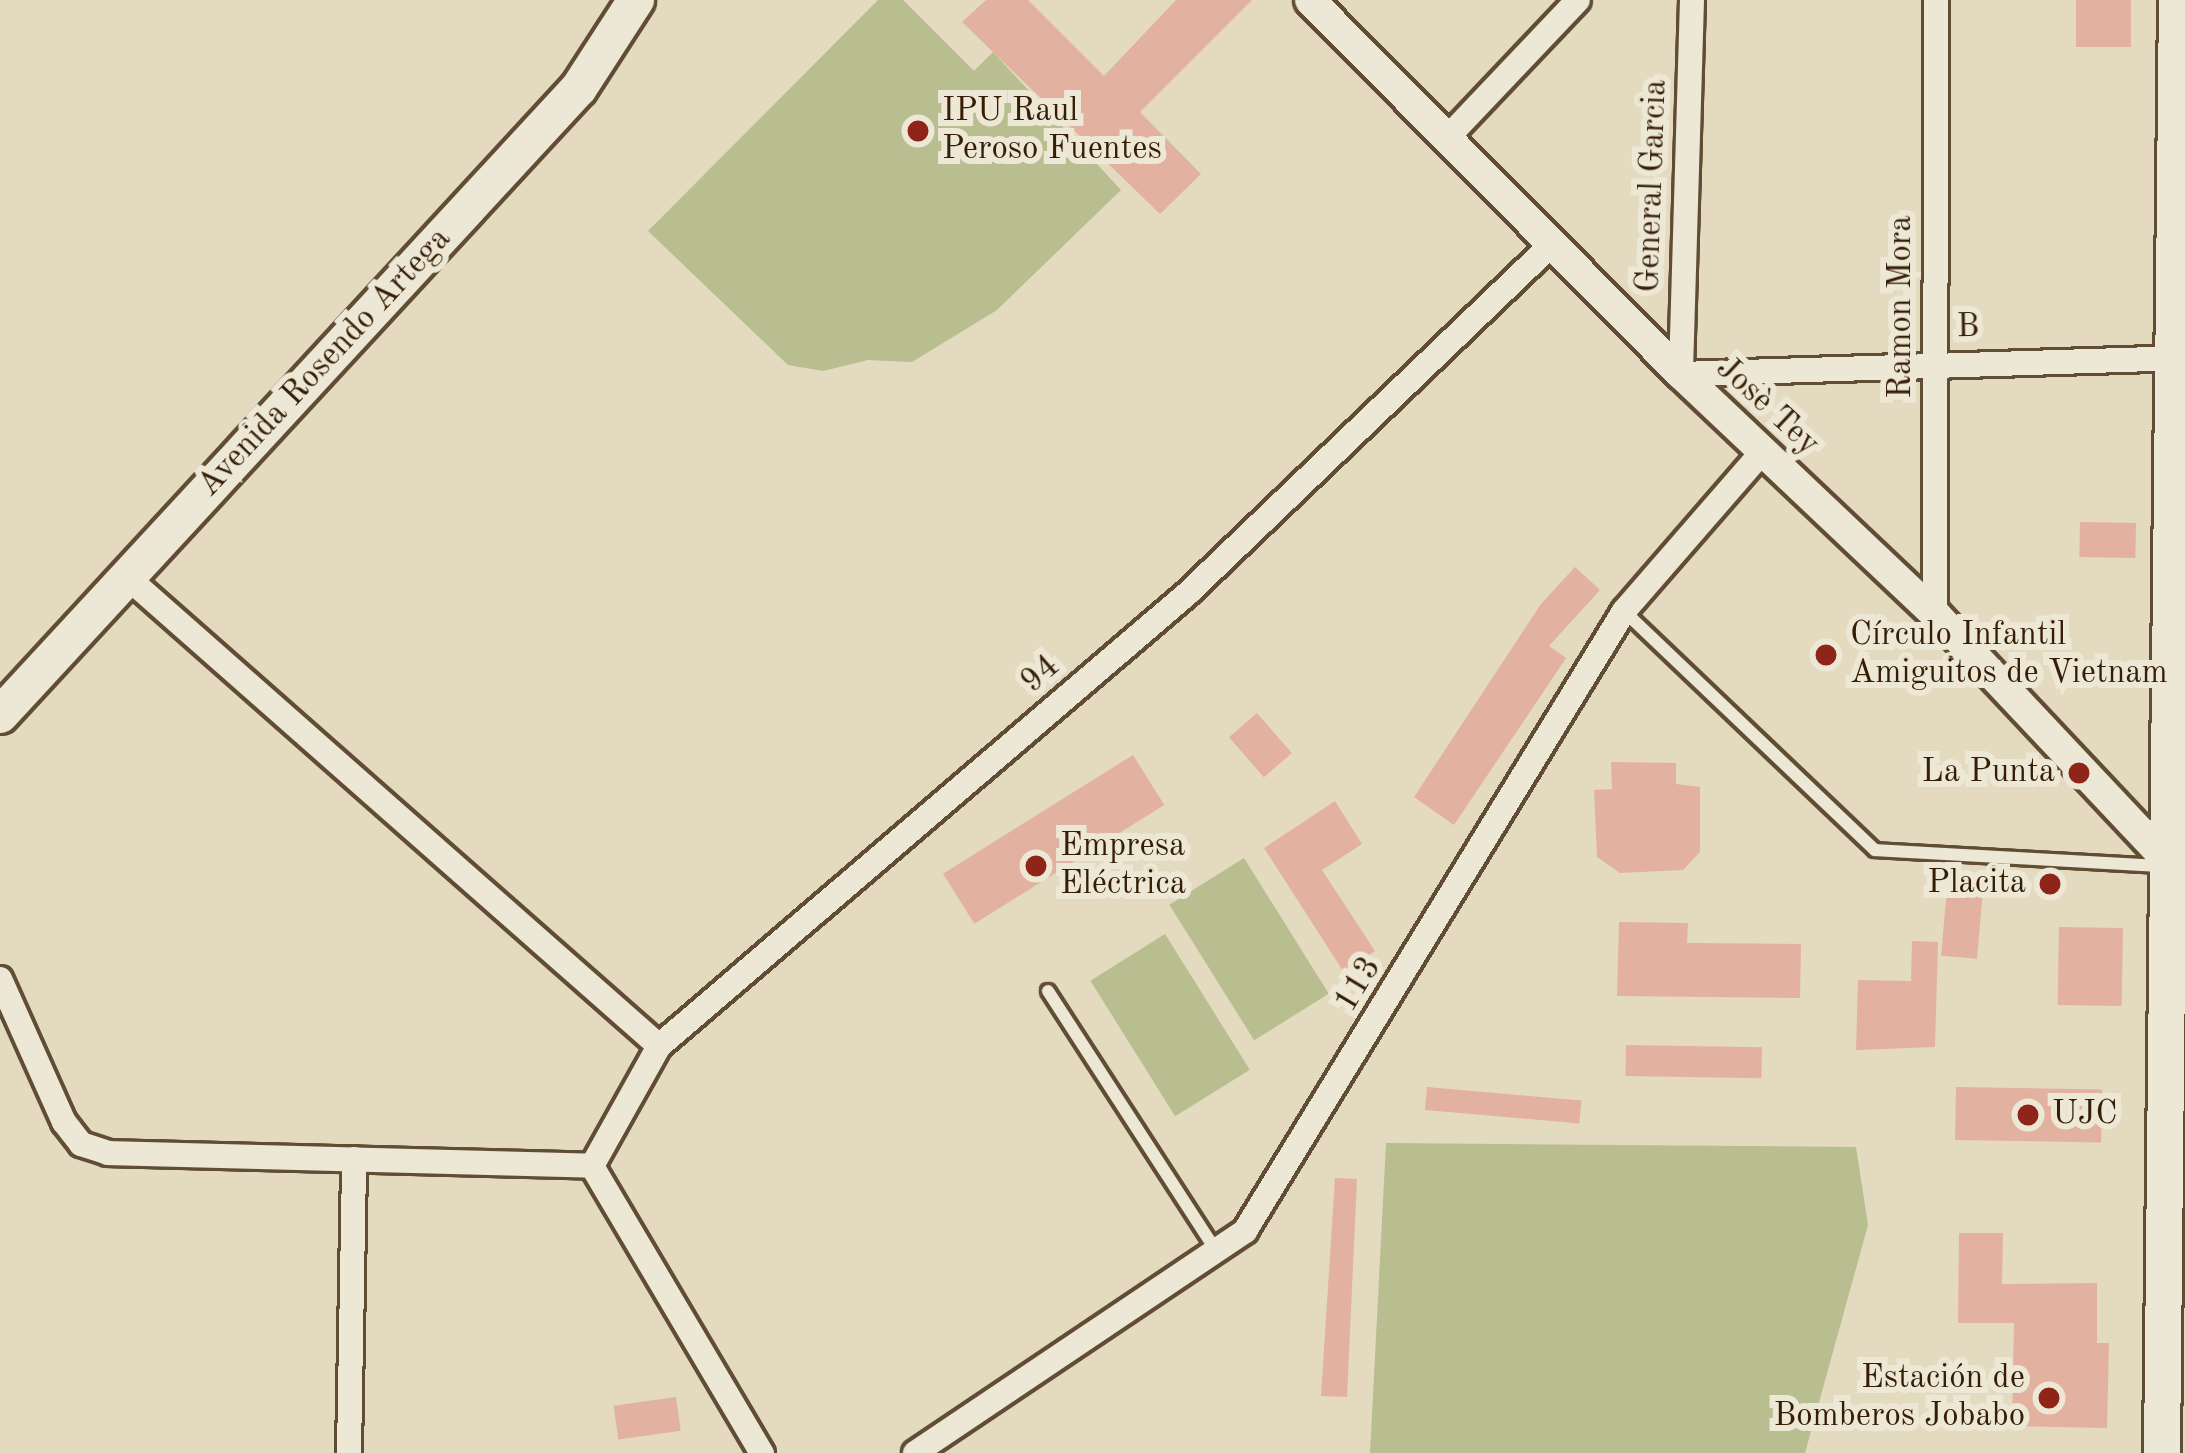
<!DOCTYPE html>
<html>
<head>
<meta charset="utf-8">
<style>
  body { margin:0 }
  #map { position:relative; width:2185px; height:1453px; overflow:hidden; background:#e3dabf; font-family:"Old Standard TT",serif }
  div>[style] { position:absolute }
  .green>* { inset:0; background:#b8be8f; transform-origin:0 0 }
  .building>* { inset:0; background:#e3b1a0; transform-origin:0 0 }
  .roads { filter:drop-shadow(3px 0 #614d34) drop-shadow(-3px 0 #614d34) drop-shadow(0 3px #614d34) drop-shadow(0 -3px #614d34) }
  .service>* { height:12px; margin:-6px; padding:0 6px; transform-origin:6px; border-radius:6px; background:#ede7d5 }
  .minor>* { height:24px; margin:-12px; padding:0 12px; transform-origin:12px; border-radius:12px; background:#ede7d5 }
  .tertiary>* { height:30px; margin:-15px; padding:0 15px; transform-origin:15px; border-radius:15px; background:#ede7d5 }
  .secondary>* { height:36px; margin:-18px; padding:0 18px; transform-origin:18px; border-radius:18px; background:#ede7d5 }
  .dots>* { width:33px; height:33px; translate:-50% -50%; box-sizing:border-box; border:6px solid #ede7d5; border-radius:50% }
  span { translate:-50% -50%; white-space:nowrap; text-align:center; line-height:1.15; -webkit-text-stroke:12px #ede7d5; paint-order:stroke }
  .poi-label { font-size:33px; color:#361e06 }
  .left { translate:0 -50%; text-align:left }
  .right { translate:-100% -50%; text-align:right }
  .street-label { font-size:33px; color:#361e06 }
</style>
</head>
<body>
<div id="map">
  <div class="green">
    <i style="clip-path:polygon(878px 0,903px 0,974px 71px,993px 52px,1121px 190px,997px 310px,912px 362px,868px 360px,823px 371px,788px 365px,648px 231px)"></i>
    <i style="left:1244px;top:858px;width:160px;height:88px;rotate:58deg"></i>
    <i style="left:1165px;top:934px;width:160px;height:88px;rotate:58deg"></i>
    <i style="clip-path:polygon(1386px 1143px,1856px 1147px,1868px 1225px,1805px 1453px,1370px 1453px)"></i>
  </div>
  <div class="building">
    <i style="clip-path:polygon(986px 0,1028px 0,1104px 76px,1176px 0,1252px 0,1140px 112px,1201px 174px,1160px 214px,962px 22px)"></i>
    <i style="left:2076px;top:0;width:55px;height:47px"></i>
    <i style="left:2080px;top:522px;width:56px;height:35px;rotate:1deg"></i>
    <i style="clip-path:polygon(1575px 567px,1600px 590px,1549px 646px,1566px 658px,1454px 825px,1414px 797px,1541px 604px)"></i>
    <i style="left:1257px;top:713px;width:53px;height:37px;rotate:49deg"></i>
    <i style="left:1133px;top:755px;width:59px;height:224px;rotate:58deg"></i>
    <i style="clip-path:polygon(1611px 762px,1676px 763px,1676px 784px,1700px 787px,1700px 852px,1683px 870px,1620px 873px,1597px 857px,1594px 790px,1612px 789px)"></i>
    <i style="clip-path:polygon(1335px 801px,1362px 844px,1322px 870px,1375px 951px,1343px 971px,1264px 848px)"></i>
    <i style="left:1948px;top:877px;width:36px;height:79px;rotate:5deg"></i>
    <i style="clip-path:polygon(1619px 922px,1688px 923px,1687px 943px,1801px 944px,1800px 998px,1617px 996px)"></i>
    <i style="left:2059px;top:927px;width:64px;height:78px;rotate:1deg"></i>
    <i style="clip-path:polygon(1912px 941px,1938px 942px,1935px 1047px,1856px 1050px,1858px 980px,1911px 981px)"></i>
    <i style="left:1626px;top:1045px;width:136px;height:31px;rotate:1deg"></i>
    <i style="left:1427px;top:1087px;width:155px;height:23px;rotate:5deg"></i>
    <i style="left:1956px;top:1087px;width:146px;height:53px;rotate:1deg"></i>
    <i style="clip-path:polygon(1335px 1178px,1357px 1179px,1347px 1397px,1321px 1396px)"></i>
    <i style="clip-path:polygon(1959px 1233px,2003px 1233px,2002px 1284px,2097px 1283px,2097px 1343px,2109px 1343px,2107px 1428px,2012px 1426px,2014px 1323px,1958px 1323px)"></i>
    <i style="left:676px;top:1397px;width:34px;height:63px;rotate:82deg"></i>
  </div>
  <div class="roads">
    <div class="service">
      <i style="left:1625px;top:612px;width:345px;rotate:43.6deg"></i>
      <i style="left:1875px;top:850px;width:288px;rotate:3.2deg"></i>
      <i style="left:1048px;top:991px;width:313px;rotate:57.1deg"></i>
    </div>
    <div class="minor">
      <i style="left:1692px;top:0;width:374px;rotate:91.7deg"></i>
      <i style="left:1681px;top:374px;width:504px;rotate:-1.82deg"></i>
      <i style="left:1447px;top:138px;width:190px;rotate:-46.5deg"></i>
      <i style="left:127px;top:577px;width:709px;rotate:41.4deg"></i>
      <i style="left:1935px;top:614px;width:614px;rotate:-89.91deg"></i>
      <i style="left:0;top:979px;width:157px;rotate:65.9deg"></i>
      <i style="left:64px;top:1122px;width:28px;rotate:52deg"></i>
      <i style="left:81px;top:1144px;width:28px;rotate:18deg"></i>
      <i style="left:108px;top:1153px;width:484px;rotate:1.5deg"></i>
      <i style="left:592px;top:1166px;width:137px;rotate:-60.8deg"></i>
      <i style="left:659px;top:1046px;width:696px;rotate:-40.57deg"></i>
      <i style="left:1188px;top:593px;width:504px;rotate:-43.79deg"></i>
      <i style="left:592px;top:1166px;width:334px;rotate:59.4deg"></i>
      <i style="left:349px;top:1453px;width:294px;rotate:-89deg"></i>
      <i style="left:915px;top:1453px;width:398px;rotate:-33.9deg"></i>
      <i style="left:1245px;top:1231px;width:727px;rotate:-58.56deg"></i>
      <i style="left:1624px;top:611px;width:211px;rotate:-49deg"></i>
    </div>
    <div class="tertiary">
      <i style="left:1310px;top:0;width:527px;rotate:45.23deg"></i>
      <i style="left:1681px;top:374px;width:349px;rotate:43.4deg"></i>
      <i style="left:1935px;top:614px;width:347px;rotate:46.7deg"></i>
    </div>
    <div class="secondary">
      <i style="left:0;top:715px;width:853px;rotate:-47.28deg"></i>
      <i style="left:579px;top:88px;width:105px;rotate:-57.1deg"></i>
      <i style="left:2162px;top:1453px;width:1453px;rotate:-89.41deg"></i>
    </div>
  </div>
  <div class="dots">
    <i style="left:918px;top:131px;background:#8f2418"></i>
    <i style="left:1826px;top:655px;background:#8f2418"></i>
    <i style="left:2079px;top:773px;background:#8f2418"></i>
    <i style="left:1036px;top:866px;background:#8f2418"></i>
    <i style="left:2050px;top:884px;background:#8f2418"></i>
    <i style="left:2028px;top:1115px;background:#8f2418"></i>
    <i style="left:2049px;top:1398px;background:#8f2418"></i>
  </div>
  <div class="poi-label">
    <span class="left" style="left:942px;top:131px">IPU Raul<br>Peroso Fuentes</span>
    <span class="left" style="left:1850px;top:655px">Círculo Infantil<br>Amiguitos de Vietnam</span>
    <span class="right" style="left:2055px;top:773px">La Punta</span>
    <span class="left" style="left:1060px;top:866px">Empresa<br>Eléctrica</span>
    <span class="right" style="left:2026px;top:884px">Placita</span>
    <span class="left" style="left:2052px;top:1115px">UJC</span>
    <span class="right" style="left:2025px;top:1398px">Estación de<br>Bomberos Jobabo</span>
  </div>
  <div class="street-label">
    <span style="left:1653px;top:186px;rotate:-88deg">General Garcia</span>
    <span style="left:1902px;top:307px;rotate:-90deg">Ramon Mora</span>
    <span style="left:1968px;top:328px;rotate:-1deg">B</span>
    <span style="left:325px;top:363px;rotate:-47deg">Avenida Rosendo Artega</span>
    <span style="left:1767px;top:407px;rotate:43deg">Josè Tey</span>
    <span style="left:1041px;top:675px;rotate:-41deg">94</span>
    <span style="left:1359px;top:985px;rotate:-59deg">113</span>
  </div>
</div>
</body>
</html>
